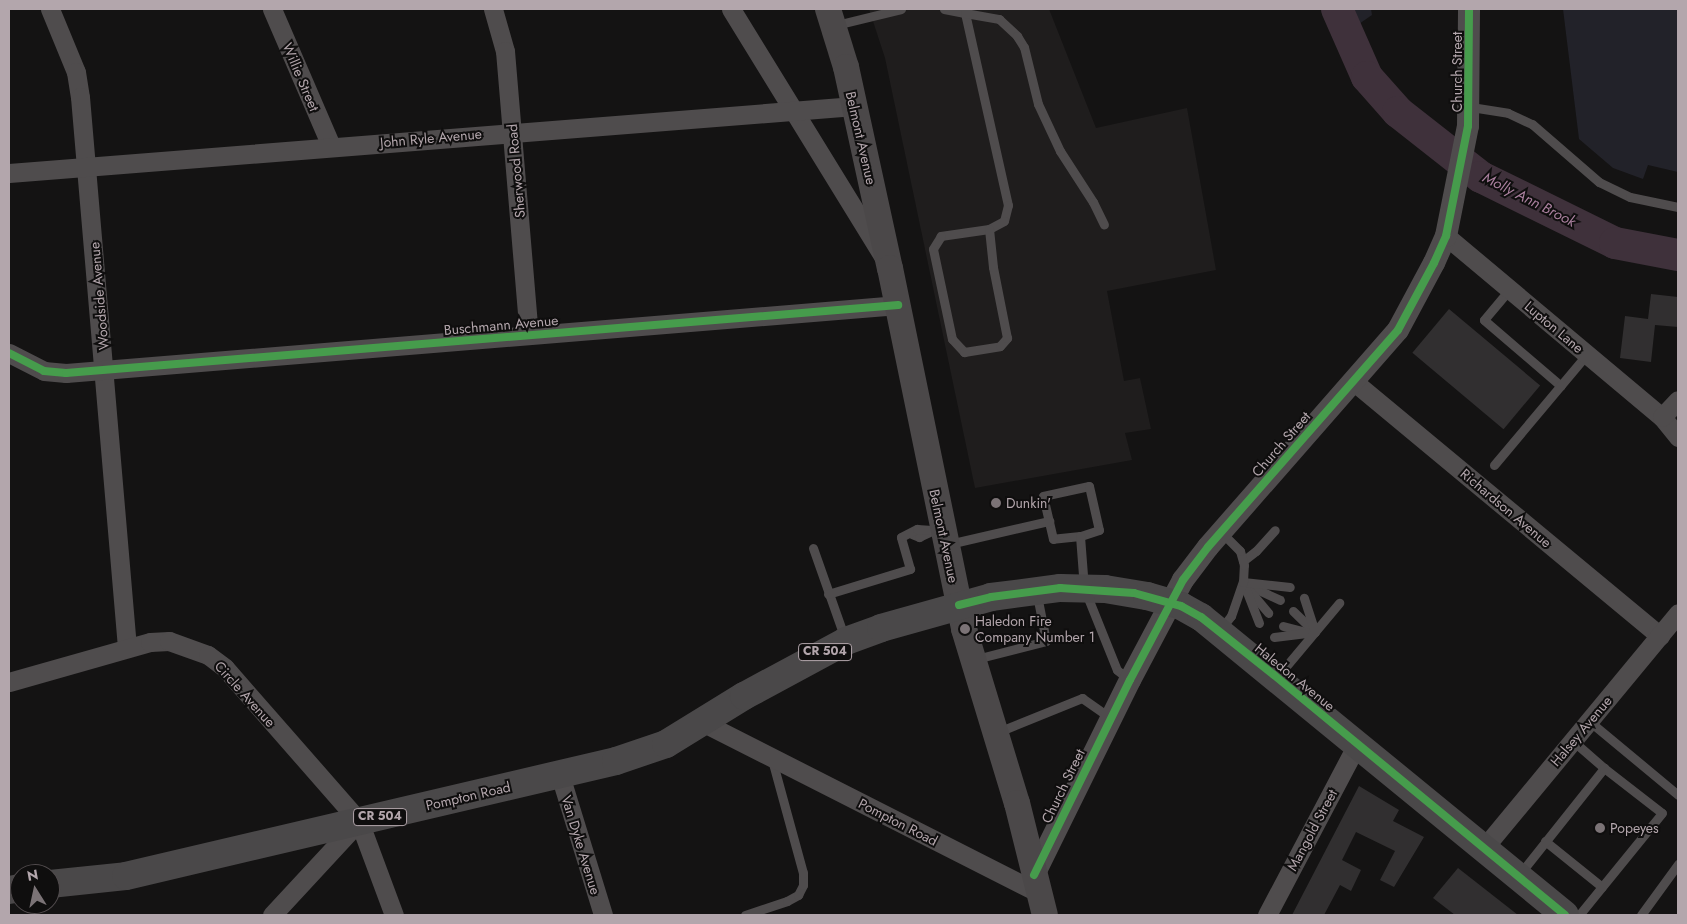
<!DOCTYPE html>
<html>
<head>
<meta charset="utf-8">
<style>
  body { margin:0 }
  #map { position:relative; width:1687px; height:924px; overflow:hidden; background:#141313; font-family:Jost,sans-serif }
  div>[style] { position:absolute }
  .built>* { inset:0; background:#1f1d1d }
  .green>* { inset:0; background:#222229 }
  .river>* { height:32px; margin:-16px; padding:0 16px; transform-origin:16px; border-radius:16px; background:#3f313b }
  .building>* { inset:0; background:#312f30; transform-origin:0 0 }
  .service>* { height:9px; margin:-4.5px; padding:0 4.5px; transform-origin:4.5px; border-radius:4.5px; background:#4f4c4d }
  .minor>* { height:19px; margin:-9.5px; padding:0 9.5px; transform-origin:9.5px; border-radius:9.5px; background:#4f4c4d }
  .tertiary>* { height:22px; margin:-11px; padding:0 11px; transform-origin:11px; border-radius:11px; background:#4f4c4d }
  .secondary>* { height:26px; margin:-13px; padding:0 13px; transform-origin:13px; border-radius:13px; background:#4b4849 }
  .primary>* { height:28px; margin:-14px; padding:0 14px; transform-origin:14px; border-radius:14px; background:#4a4849 }
  .cycleway>* { height:8px; margin:-4px; padding:0 4px; transform-origin:4px; border-radius:4px; background:#469c4c }
  .dots>* { width:14px; height:14px; translate:-50% -50%; box-sizing:border-box; border:2px solid #0f0e0e; border-radius:50% }
  span { translate:-50% -50%; white-space:nowrap; text-align:center; line-height:1.15; -webkit-text-stroke:4px #0f0e0e; paint-order:stroke }
  .shield-label span { padding:1px 4px; background:#0f0e0e; border:1px solid; border-radius:4px; -webkit-text-stroke-width:0 }
  .shield-label { font-size:12px; color:#b3a6ac; font-weight:700 }
  .street-label { font-size:14px; color:#b3a6ac }
  .poi-label { font-size:14px; color:#b3a6ac }
  .left { translate:0 -50%; text-align:left }
  .water-label { font-size:15px; color:#ab809f; font-style:italic }
  .frame { position:absolute; inset:0; border:10px solid #b3a6ac; pointer-events:none }
  .north { position:absolute; left:10px; top:864px; width:50px; height:50px; box-sizing:border-box; background:#0f0e0e; border:1px solid #514b4d; border-radius:50%; rotate:350deg; font-size:14px; font-weight:700; line-height:20px; text-align:center; color:#b3a6ac }
  .north::after { content:''; display:block; margin:auto; width:18px; height:22px; background:#7b7376; clip-path:polygon(50% 0,100% 100%,50% 72%,0 100%) }
</style>
</head>
<body>
<div id="map">
  <div class="built">
    <i style="clip-path:polygon(869px 9px,1049px 9px,1096px 128px,1187px 108px,1216px 270px,1107px 291px,1124px 381px,1140px 378px,1151px 429px,1125px 433px,1132px 460px,975px 488px,885px 58px)"></i>
  </div>
  <div class="green">
    <i style="clip-path:polygon(1333px 9px,1371px 9px,1372px 15px,1340px 37px)"></i>
    <i style="clip-path:polygon(1563px 9px,1678px 9px,1678px 172px,1648px 165px,1643px 179px,1613px 168px,1579px 139px)"></i>
  </div>
  <div class="river">
    <i style="left:1337px;top:9px;width:74px;rotate:66.2deg"></i>
    <i style="left:1367px;top:77px;width:47px;rotate:48.5deg"></i>
    <i style="left:1398px;top:112px;width:105px;rotate:38.1deg"></i>
    <i style="left:1481px;top:177px;width:149px;rotate:26.2deg"></i>
    <i style="left:1615px;top:243px;width:64px;rotate:10.8deg"></i>
  </div>
  <div class="building">
    <i style="clip-path:polygon(1651px 294px,1678px 297px,1678px 327px,1655px 325px,1651px 362px,1620px 358px,1625px 316px,1648px 319px)"></i>
    <i style="left:1449px;top:309px;width:119px;height:57px;rotate:40deg"></i>
    <i style="clip-path:polygon(1359px 786px,1399px 810px,1393px 821px,1424px 837px,1394px 887px,1380px 880px,1395px 851px,1356px 832px,1342px 860px,1361px 870px,1351px 891px,1340px 885px,1324px 915px,1292px 915px)"></i>
    <i style="clip-path:polygon(1458px 868px,1518px 915px,1455px 915px,1433px 898px)"></i>
  </div>
  <div class="service">
    <i style="left:944px;top:9px;width:21px;rotate:11deg"></i>
    <i style="left:965px;top:13px;width:197px;rotate:77.4deg"></i>
    <i style="left:1008px;top:205px;width:16px;rotate:104deg"></i>
    <i style="left:1004px;top:221px;width:17px;rotate:152deg"></i>
    <i style="left:989px;top:229px;width:49px;rotate:171.7deg"></i>
    <i style="left:941px;top:236px;width:15px;rotate:122deg"></i>
    <i style="left:933px;top:249px;width:92px;rotate:78.1deg"></i>
    <i style="left:952px;top:339px;width:18px;rotate:47deg"></i>
    <i style="left:964px;top:352px;width:36px;rotate:-9deg"></i>
    <i style="left:1000px;top:346px;width:11px;rotate:-49deg"></i>
    <i style="left:1007px;top:338px;width:72px;rotate:-101.2deg"></i>
    <i style="left:993px;top:267px;width:38px;rotate:-96deg"></i>
    <i style="left:965px;top:13px;width:35px;rotate:10deg"></i>
    <i style="left:999px;top:19px;width:25px;rotate:43deg"></i>
    <i style="left:1017px;top:36px;width:13px;rotate:58deg"></i>
    <i style="left:1024px;top:47px;width:59px;rotate:76.2deg"></i>
    <i style="left:1038px;top:104px;width:52px;rotate:64.9deg"></i>
    <i style="left:1060px;top:151px;width:61px;rotate:57.1deg"></i>
    <i style="left:1093px;top:202px;width:25px;rotate:64deg"></i>
    <i style="left:836px;top:25px;width:67px;rotate:-13.8deg"></i>
    <i style="left:1471px;top:107px;width:37px;rotate:9deg"></i>
    <i style="left:1508px;top:113px;width:26px;rotate:25deg"></i>
    <i style="left:1532px;top:124px;width:89px;rotate:40.9deg"></i>
    <i style="left:1599px;top:182px;width:34px;rotate:26deg"></i>
    <i style="left:1630px;top:197px;width:49px;rotate:11.8deg"></i>
    <i style="left:1509px;top:290px;width:39px;rotate:130deg"></i>
    <i style="left:1484px;top:320px;width:101px;rotate:40.6deg"></i>
    <i style="left:1494px;top:465px;width:145px;rotate:-50deg"></i>
    <i style="left:912px;top:534px;width:8px;rotate:23deg"></i>
    <i style="left:919px;top:537px;width:19px;rotate:-25deg"></i>
    <i style="left:1080px;top:536px;width:27px;rotate:174deg"></i>
    <i style="left:1053px;top:539px;width:44px;rotate:-103.1deg"></i>
    <i style="left:1043px;top:496px;width:47px;rotate:-12.3deg"></i>
    <i style="left:1089px;top:486px;width:45px;rotate:77.2deg"></i>
    <i style="left:1099px;top:530px;width:20px;rotate:162deg"></i>
    <i style="left:1080px;top:536px;width:52px;rotate:85.6deg"></i>
    <i style="left:1084px;top:588px;width:88px;rotate:68.1deg"></i>
    <i style="left:1117px;top:670px;width:16px;rotate:38deg"></i>
    <i style="left:949px;top:544px;width:103px;rotate:-13deg"></i>
    <i style="left:813px;top:548px;width:96px;rotate:70.6deg"></i>
    <i style="left:1243px;top:561px;width:16px;rotate:-38deg"></i>
    <i style="left:1256px;top:551px;width:28px;rotate:-48deg"></i>
    <i style="left:1250px;top:586px;width:33px;rotate:25deg"></i>
    <i style="left:1249px;top:590px;width:30px;rotate:50deg"></i>
    <i style="left:828px;top:594px;width:86px;rotate:-17deg"></i>
    <i style="left:910px;top:569px;width:33px;rotate:-106deg"></i>
    <i style="left:901px;top:537px;width:18px;rotate:-27deg"></i>
    <i style="left:917px;top:529px;width:15px;rotate:4deg"></i>
    <i style="left:1293px;top:611px;width:29px;rotate:44deg"></i>
    <i style="left:1259px;top:623px;width:44px;rotate:-111.3deg"></i>
    <i style="left:1243px;top:582px;width:47px;rotate:6.1deg"></i>
    <i style="left:1283px;top:626px;width:20px;rotate:15deg"></i>
    <i style="left:1220px;top:630px;width:18px;rotate:-52deg"></i>
    <i style="left:1231px;top:616px;width:36px;rotate:-71deg"></i>
    <i style="left:1243px;top:582px;width:17px;rotate:-87deg"></i>
    <i style="left:1244px;top:565px;width:15px;rotate:-106deg"></i>
    <i style="left:1240px;top:551px;width:27px;rotate:-135deg"></i>
    <i style="left:1274px;top:637px;width:41px;rotate:-7deg"></i>
    <i style="left:1315px;top:632px;width:36px;rotate:-108deg"></i>
    <i style="left:976px;top:659px;width:72px;rotate:-14.4deg"></i>
    <i style="left:1046px;top:641px;width:47px;rotate:-101.1deg"></i>
    <i style="left:1277px;top:677px;width:97px;rotate:-50deg"></i>
    <i style="left:1589px;top:721px;width:116px;rotate:39.7deg"></i>
    <i style="left:998px;top:732px;width:91px;rotate:-22deg"></i>
    <i style="left:1082px;top:698px;width:35px;rotate:35deg"></i>
    <i style="left:1573px;top:741px;width:41px;rotate:41.1deg"></i>
    <i style="left:1545px;top:841px;width:73px;rotate:38.9deg"></i>
    <i style="left:1519px;top:875px;width:137px;rotate:-51.5deg"></i>
    <i style="left:1604px;top:768px;width:73px;rotate:37.8deg"></i>
    <i style="left:1662px;top:813px;width:132px;rotate:129.1deg"></i>
    <i style="left:745px;top:915px;width:44px;rotate:-18.4deg"></i>
    <i style="left:787px;top:901px;width:13px;rotate:-29deg"></i>
    <i style="left:798px;top:895px;width:11px;rotate:-63deg"></i>
    <i style="left:803px;top:885px;width:12px;rotate:-90deg"></i>
    <i style="left:803px;top:873px;width:117px;rotate:-105.3deg"></i>
    <i style="left:1641px;top:915px;width:63px;rotate:-54deg"></i>
  </div>
  <div class="minor">
    <i style="left:50px;top:9px;width:68px;rotate:67.6deg"></i>
    <i style="left:76px;top:72px;width:25px;rotate:81deg"></i>
    <i style="left:80px;top:97px;width:553px;rotate:85.12deg"></i>
    <i style="left:272px;top:9px;width:149px;rotate:66.7deg"></i>
    <i style="left:493px;top:9px;width:44px;rotate:74.1deg"></i>
    <i style="left:505px;top:51px;width:285px;rotate:85.2deg"></i>
    <i style="left:731px;top:9px;width:290px;rotate:58.4deg"></i>
    <i style="left:9px;top:173px;width:848px;rotate:-4.53deg"></i>
    <i style="left:1446px;top:236px;width:282px;rotate:40deg"></i>
    <i style="left:1662px;top:417px;width:26px;rotate:51deg"></i>
    <i style="left:9px;top:353px;width:39px;rotate:27deg"></i>
    <i style="left:44px;top:371px;width:22px;rotate:5deg"></i>
    <i style="left:66px;top:373px;width:835px;rotate:-4.67deg"></i>
    <i style="left:1353px;top:381px;width:399px;rotate:39.7deg"></i>
    <i style="left:1662px;top:417px;width:23px;rotate:-47deg"></i>
    <i style="left:9px;top:682px;width:147px;rotate:-15.8deg"></i>
    <i style="left:150px;top:642px;width:19px;rotate:-3deg"></i>
    <i style="left:169px;top:641px;width:41px;rotate:19.7deg"></i>
    <i style="left:208px;top:655px;width:21px;rotate:37deg"></i>
    <i style="left:225px;top:668px;width:203px;rotate:48.8deg"></i>
    <i style="left:359px;top:821px;width:100px;rotate:69.6deg"></i>
    <i style="left:702px;top:722px;width:376px;rotate:26.9deg"></i>
    <i style="left:560px;top:775px;width:146px;rotate:72.9deg"></i>
    <i style="left:1483px;top:849px;width:306px;rotate:-50.4deg"></i>
    <i style="left:272px;top:915px;width:128px;rotate:-47.2deg"></i>
    <i style="left:1267px;top:915px;width:193px;rotate:-62.2deg"></i>
  </div>
  <div class="tertiary">
    <i style="left:1034px;top:875px;width:217px;rotate:-63.8deg"></i>
    <i style="left:1130px;top:680px;width:113px;rotate:-62.1deg"></i>
    <i style="left:1183px;top:580px;width:41px;rotate:-52.9deg"></i>
    <i style="left:1208px;top:547px;width:288px;rotate:-48.8deg"></i>
    <i style="left:1398px;top:330px;width:76px;rotate:-61.8deg"></i>
    <i style="left:1434px;top:263px;width:30px;rotate:-66deg"></i>
    <i style="left:1446px;top:236px;width:112px;rotate:-78.7deg"></i>
    <i style="left:1468px;top:126px;width:117px;rotate:-89.5deg"></i>
  </div>
  <div class="secondary">
    <i style="left:828px;top:9px;width:61px;rotate:72.8deg"></i>
    <i style="left:846px;top:67px;width:206px;rotate:77.7deg"></i>
    <i style="left:890px;top:268px;width:369px;rotate:78.4deg"></i>
    <i style="left:964px;top:629px;width:182px;rotate:73.1deg"></i>
    <i style="left:1017px;top:803px;width:115px;rotate:76deg"></i>
  </div>
  <div class="primary">
    <i style="left:50px;top:884px;width:76px;rotate:-6deg"></i>
    <i style="left:126px;top:876px;width:503px;rotate:-13.21deg"></i>
    <i style="left:616px;top:761px;width:53px;rotate:-18.8deg"></i>
    <i style="left:666px;top:744px;width:92px;rotate:-31.6deg"></i>
    <i style="left:744px;top:696px;width:116px;rotate:-28.3deg"></i>
    <i style="left:846px;top:641px;width:37px;rotate:-20deg"></i>
    <i style="left:881px;top:628px;width:114px;rotate:-15.7deg"></i>
    <i style="left:991px;top:597px;width:70px;rotate:-7.4deg"></i>
    <i style="left:1060px;top:588px;width:45px;rotate:1.3deg"></i>
    <i style="left:1105px;top:589px;width:43px;rotate:9.5deg"></i>
    <i style="left:1147px;top:596px;width:35px;rotate:16deg"></i>
    <i style="left:1181px;top:606px;width:23px;rotate:29deg"></i>
    <i style="left:1201px;top:617px;width:470px;rotate:39.3deg"></i>
    <i style="left:9px;top:890px;width:11px;rotate:-10deg"></i>
  </div>
  <div class="cycleway">
    <i style="left:9px;top:353px;width:39px;rotate:27deg"></i>
    <i style="left:44px;top:371px;width:22px;rotate:5deg"></i>
    <i style="left:66px;top:373px;width:835px;rotate:-4.67deg"></i>
    <i style="left:959px;top:605px;width:33px;rotate:-14deg"></i>
    <i style="left:991px;top:597px;width:70px;rotate:-7.4deg"></i>
    <i style="left:1060px;top:588px;width:74px;rotate:3.9deg"></i>
    <i style="left:1134px;top:593px;width:49px;rotate:15.5deg"></i>
    <i style="left:1181px;top:606px;width:23px;rotate:29deg"></i>
    <i style="left:1201px;top:617px;width:93px;rotate:38.5deg"></i>
    <i style="left:1274px;top:675px;width:377px;rotate:39.5deg"></i>
    <i style="left:1034px;top:875px;width:217px;rotate:-63.8deg"></i>
    <i style="left:1130px;top:680px;width:113px;rotate:-62.1deg"></i>
    <i style="left:1183px;top:580px;width:41px;rotate:-52.9deg"></i>
    <i style="left:1208px;top:547px;width:288px;rotate:-48.8deg"></i>
    <i style="left:1398px;top:330px;width:76px;rotate:-61.8deg"></i>
    <i style="left:1434px;top:263px;width:30px;rotate:-66deg"></i>
    <i style="left:1446px;top:236px;width:112px;rotate:-78.7deg"></i>
    <i style="left:1468px;top:126px;width:117px;rotate:-89.5deg"></i>
  </div>
  <div class="dots">
    <i style="left:996px;top:503px;background:#7b7376"></i>
    <i style="left:965px;top:629px;background:#7b7376"></i>
    <i style="left:1600px;top:828px;background:#7b7376"></i>
  </div>
  <div class="shield-label">
    <span style="left:825px;top:652px">CR 504</span>
    <span style="left:380px;top:817px">CR 504</span>
  </div>
  <div class="street-label">
    <span style="left:1457px;top:72px;rotate:-90deg">Church Street</span>
    <span style="left:301px;top:77px;rotate:67deg">Willie Street</span>
    <span style="left:431px;top:138px;rotate:-5deg">John Ryle Avenue</span>
    <span style="left:861px;top:138px;rotate:77deg">Belmont Avenue</span>
    <span style="left:516px;top:171px;rotate:-95deg">Sherwood Road</span>
    <span style="left:99px;top:296px;rotate:-95deg">Woodside Avenue</span>
    <span style="left:501px;top:325px;rotate:-5deg">Buschmann Avenue</span>
    <span style="left:1554px;top:327px;rotate:40deg">Lupton Lane</span>
    <span style="left:1281px;top:444px;rotate:-49deg">Church Street</span>
    <span style="left:1506px;top:508px;rotate:40deg">Richardson Avenue</span>
    <span style="left:944px;top:536px;rotate:78deg">Belmont Avenue</span>
    <span style="left:1295px;top:677px;rotate:39deg">Haledon Avenue</span>
    <span style="left:245px;top:694px;rotate:48deg">Circle Avenue</span>
    <span style="left:1581px;top:731px;rotate:-50deg">Halsey Avenue</span>
    <span style="left:1063px;top:786px;rotate:-64deg">Church Street</span>
    <span style="left:468px;top:796px;rotate:-13deg">Pompton Road</span>
    <span style="left:898px;top:822px;rotate:27deg">Pompton Road</span>
    <span style="left:1312px;top:830px;rotate:-62deg">Mangold Street</span>
    <span style="left:581px;top:845px;rotate:73deg">Van Dyke Avenue</span>
  </div>
  <div class="poi-label">
    <span class="left" style="left:1006px;top:503px">Dunkin'</span>
    <span class="left" style="left:975px;top:629px">Haledon Fire<br>Company Number 1</span>
    <span class="left" style="left:1610px;top:828px">Popeyes</span>
  </div>
  <div class="water-label">
    <span style="left:1529px;top:200px;rotate:27deg">Molly Ann Brook</span>
  </div>
  <div class="frame"></div>
  <div class="north">N</div>
</div>
</body>
</html>
